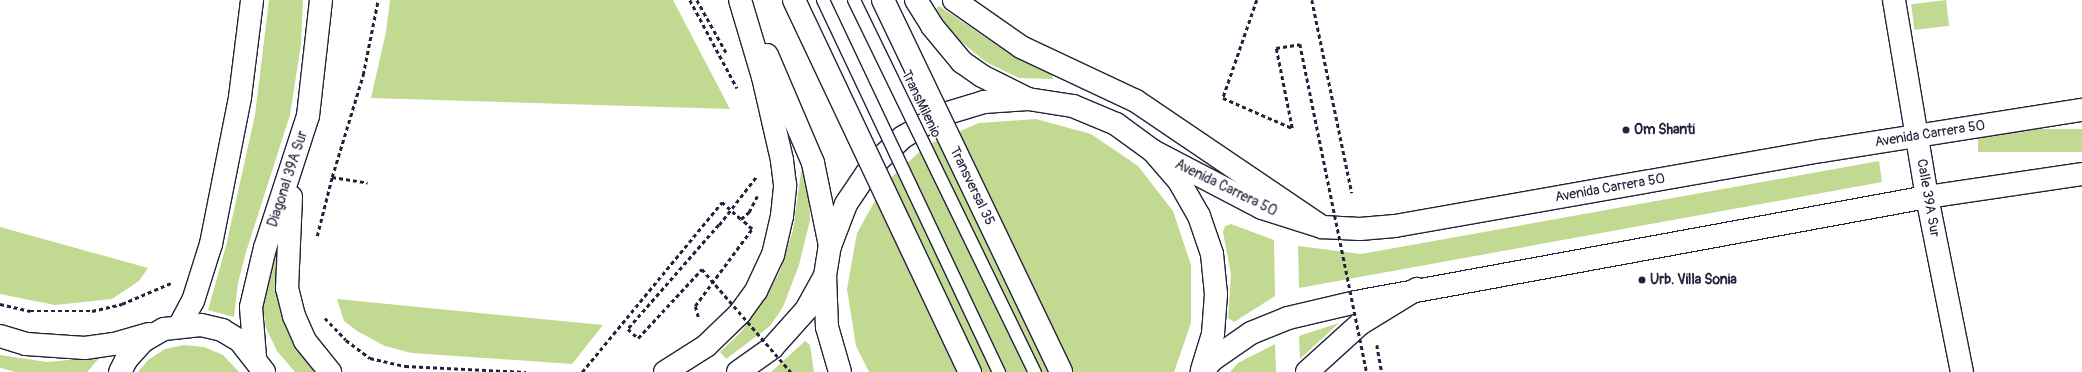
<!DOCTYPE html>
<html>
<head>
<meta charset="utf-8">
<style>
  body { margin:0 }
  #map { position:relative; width:2082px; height:372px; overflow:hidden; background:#fff; font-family:Pangolin,sans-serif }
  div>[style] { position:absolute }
  .green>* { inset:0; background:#c1d990; transform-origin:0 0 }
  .path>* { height:2.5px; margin-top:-1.25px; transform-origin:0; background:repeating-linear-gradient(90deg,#22223b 0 4px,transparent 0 7px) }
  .roads { filter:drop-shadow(1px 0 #22223b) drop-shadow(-1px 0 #22223b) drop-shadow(0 1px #22223b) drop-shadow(0 -1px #22223b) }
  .minor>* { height:22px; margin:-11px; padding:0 11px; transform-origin:11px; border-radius:11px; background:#fff }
  .tertiary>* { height:22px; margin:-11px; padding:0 11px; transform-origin:11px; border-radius:11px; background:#fff }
  .secondary>* { height:22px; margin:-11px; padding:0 11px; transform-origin:11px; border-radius:11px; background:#fff }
  .trunk>* { height:22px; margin:-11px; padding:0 11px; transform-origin:11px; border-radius:11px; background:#fff }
  .path-bridge>* { height:2.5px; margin-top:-1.25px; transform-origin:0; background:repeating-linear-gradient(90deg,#22223b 0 4px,transparent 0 7px) }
  .bridges { filter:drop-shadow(1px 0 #22223b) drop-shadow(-1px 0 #22223b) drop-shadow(0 1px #22223b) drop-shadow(0 -1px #22223b) }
  .service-bridge>* { height:12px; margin:-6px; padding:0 6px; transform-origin:6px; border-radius:6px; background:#fff }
  .trunk-bridge>* { height:22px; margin:-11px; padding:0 11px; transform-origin:11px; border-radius:11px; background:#fff }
  .dots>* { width:11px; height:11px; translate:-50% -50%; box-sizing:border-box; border:2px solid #fff; border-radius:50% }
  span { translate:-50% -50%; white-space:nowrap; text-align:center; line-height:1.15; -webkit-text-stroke:3px #fff; paint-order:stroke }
  .street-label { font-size:14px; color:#22223b }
  .poi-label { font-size:14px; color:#22223b; font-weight:700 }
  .left { translate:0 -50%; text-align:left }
</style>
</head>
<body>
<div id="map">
  <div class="green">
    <i style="clip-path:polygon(269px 0,303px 0,301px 44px,290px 115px,246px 252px,238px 283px,234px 317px,208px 310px,226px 246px,255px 115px)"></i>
    <i style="clip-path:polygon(390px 0,673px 0,730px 109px,371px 98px,386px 32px)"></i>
    <i style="left:1946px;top:0;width:26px;height:35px;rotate:83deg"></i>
    <i style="clip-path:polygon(939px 6px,998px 46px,1052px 74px,1053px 79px,1019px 78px,986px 62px,953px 35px,936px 9px)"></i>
    <i style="clip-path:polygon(1036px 119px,1091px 134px,1138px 166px,1173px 211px,1191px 265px,1191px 323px,1174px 372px,869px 372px,856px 346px,847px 289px,857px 233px,885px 183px,927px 145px,979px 123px)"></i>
    <i style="left:2082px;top:129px;width:23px;height:104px;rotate:90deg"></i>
    <i style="clip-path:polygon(1879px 161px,1882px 182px,1299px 288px,1298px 246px,1361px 254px)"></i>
    <i style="clip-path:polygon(802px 165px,809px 195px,810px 220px,799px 265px,783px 307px,770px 326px,726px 359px,720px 352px,741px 332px,763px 302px,780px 271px,793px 230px)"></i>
    <i style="clip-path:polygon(1231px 224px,1274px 240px,1275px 296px,1234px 322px,1228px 318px,1231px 274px,1223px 232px,1225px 226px)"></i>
    <i style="clip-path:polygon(0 227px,148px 268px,139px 281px,112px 299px,55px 305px,0 294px)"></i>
    <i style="clip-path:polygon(277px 251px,278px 290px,318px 372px,295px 372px,277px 351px,266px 328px,263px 309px,264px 291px)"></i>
    <i style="clip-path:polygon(337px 299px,603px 325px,572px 364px,412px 353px,385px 346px,357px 331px,344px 321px)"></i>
    <i style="clip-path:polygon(1339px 323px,1300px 359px,1299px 336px)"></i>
    <i style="clip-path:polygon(805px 341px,810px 345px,814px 372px,771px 372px)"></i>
    <i style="clip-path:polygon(1275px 344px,1276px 372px,1230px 372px,1238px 363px)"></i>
    <i style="clip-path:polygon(184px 345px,204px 347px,223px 355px,239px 372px,138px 372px,148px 360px,165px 349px)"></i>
    <i style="clip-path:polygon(0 355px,47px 362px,100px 357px,87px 372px,16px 372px,0 368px)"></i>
  </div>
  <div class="path">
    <i style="left:690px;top:0;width:100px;rotate:61.9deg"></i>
    <i style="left:697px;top:0;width:60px;rotate:60.9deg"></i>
    <i style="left:1257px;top:0;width:104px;rotate:109.1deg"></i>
    <i style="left:1223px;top:98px;width:75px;rotate:23.5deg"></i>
    <i style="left:1312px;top:0;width:197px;rotate:78.3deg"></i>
    <i style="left:332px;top:177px;width:107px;rotate:-73.1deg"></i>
    <i style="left:363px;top:75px;width:76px;rotate:-78.7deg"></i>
    <i style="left:719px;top:225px;width:61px;rotate:-52.4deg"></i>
    <i style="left:317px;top:236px;width:61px;rotate:-75.7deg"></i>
    <i style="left:332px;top:177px;width:36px;rotate:9deg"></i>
    <i style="left:0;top:304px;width:31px;rotate:13deg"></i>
    <i style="left:30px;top:311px;width:62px"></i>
    <i style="left:92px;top:311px;width:31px;rotate:-13deg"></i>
    <i style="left:122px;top:304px;width:53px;rotate:-23.2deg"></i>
    <i style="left:698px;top:317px;width:11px;rotate:-105deg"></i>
    <i style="left:695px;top:306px;width:96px;rotate:-53.5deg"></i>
    <i style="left:752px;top:229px;width:15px;rotate:-138deg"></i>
    <i style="left:325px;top:318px;width:30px;rotate:46deg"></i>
    <i style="left:346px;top:340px;width:30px;rotate:37deg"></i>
    <i style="left:370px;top:358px;width:36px;rotate:13deg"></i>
    <i style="left:405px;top:366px;width:121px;rotate:2.8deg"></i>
    <i style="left:1377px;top:345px;width:27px;rotate:80deg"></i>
    <i style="left:582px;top:372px;width:220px;rotate:-50.5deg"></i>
    <i style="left:722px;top:202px;width:25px;rotate:42deg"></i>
    <i style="left:741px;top:219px;width:11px;rotate:-41deg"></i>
    <i style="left:749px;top:212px;width:18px;rotate:-63deg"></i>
  </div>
  <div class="roads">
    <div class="minor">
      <i style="left:1927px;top:197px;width:178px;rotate:78.7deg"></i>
    </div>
    <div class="tertiary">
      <i style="left:1894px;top:0;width:200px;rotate:80.5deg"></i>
    </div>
    <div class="secondary">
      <i style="left:1153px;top:151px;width:123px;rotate:27.6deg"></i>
      <i style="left:1262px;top:208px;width:63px;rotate:17.6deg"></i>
      <i style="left:1322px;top:227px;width:38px;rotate:3deg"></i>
      <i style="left:1360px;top:229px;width:35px;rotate:-5deg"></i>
      <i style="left:1395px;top:226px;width:434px;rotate:-10deg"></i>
      <i style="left:1822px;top:151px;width:263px;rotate:-9deg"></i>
      <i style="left:291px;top:197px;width:91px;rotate:92.5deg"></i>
      <i style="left:287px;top:288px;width:29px;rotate:76deg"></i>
      <i style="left:294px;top:316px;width:27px;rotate:66deg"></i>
      <i style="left:305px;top:341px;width:40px;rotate:51deg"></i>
      <i style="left:180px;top:325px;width:27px;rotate:-62deg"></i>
      <i style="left:193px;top:301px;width:60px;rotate:-72.5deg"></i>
      <i style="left:211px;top:244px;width:150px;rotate:-78.8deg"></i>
      <i style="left:240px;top:97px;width:98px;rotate:-82.9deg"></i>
      <i style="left:0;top:336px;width:27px;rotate:17deg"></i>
      <i style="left:26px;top:344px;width:59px;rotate:3.9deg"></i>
      <i style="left:85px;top:348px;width:29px;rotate:-8deg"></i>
      <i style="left:114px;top:344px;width:36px;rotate:-16deg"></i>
      <i style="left:255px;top:357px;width:50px;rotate:-94.6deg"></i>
      <i style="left:251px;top:307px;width:61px;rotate:-76.7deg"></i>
      <i style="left:265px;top:248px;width:139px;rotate:-72deg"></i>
      <i style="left:308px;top:116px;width:117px;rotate:-83.6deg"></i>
      <i style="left:120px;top:372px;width:13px;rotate:-63deg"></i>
      <i style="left:126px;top:360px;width:25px;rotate:-48deg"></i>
      <i style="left:143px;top:341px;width:24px;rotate:-30deg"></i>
      <i style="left:164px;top:329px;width:37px;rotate:-6deg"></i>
      <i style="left:201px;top:325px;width:22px;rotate:13deg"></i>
      <i style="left:222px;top:330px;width:21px;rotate:31deg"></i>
      <i style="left:240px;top:341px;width:39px;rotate:52deg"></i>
      <i style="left:738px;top:372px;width:42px;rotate:-35.2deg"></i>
      <i style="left:772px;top:348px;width:51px;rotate:-48.2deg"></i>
      <i style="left:806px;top:310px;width:38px;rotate:-61deg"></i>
      <i style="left:840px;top:372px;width:47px;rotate:-106.1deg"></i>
      <i style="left:827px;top:327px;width:51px;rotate:-92.2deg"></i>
      <i style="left:825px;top:276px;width:30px;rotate:-81deg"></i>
      <i style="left:830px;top:246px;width:45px;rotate:-69.1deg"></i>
      <i style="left:846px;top:204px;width:45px;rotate:-56deg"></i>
      <i style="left:871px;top:167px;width:44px;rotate:-43.2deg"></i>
      <i style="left:903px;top:137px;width:44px;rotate:-30.1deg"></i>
      <i style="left:941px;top:115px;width:45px;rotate:-16.8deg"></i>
      <i style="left:984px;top:102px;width:44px;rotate:-3.9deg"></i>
      <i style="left:1028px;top:99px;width:46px;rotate:8.8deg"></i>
      <i style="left:1073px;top:106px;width:47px;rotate:22.7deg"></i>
      <i style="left:1116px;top:124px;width:46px;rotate:36.1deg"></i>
      <i style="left:1153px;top:151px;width:40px;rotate:49deg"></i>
      <i style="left:1179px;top:181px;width:40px;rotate:60.3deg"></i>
      <i style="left:1199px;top:216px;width:40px;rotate:71.1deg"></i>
      <i style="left:1212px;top:254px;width:40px;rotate:84.3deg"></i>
      <i style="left:1216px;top:294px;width:40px;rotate:94.3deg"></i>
      <i style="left:1213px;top:334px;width:39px;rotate:107deg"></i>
      <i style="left:1202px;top:372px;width:16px;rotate:-50deg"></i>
      <i style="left:1212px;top:360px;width:47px;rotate:-34.7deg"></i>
      <i style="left:1251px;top:333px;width:40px;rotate:-22deg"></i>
      <i style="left:1288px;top:318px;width:70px;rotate:-13.2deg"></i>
      <i style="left:1356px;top:302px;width:581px;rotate:-10.42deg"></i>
      <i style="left:1927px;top:197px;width:157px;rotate:-8.4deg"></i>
    </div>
    <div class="trunk">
      <i style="left:916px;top:0;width:31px;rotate:58deg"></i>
      <i style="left:932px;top:26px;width:47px;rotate:50.2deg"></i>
      <i style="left:962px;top:62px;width:24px;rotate:35deg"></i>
      <i style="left:982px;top:76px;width:51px;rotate:26.6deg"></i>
      <i style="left:954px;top:0;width:82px;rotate:35deg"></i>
      <i style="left:1021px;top:47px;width:127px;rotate:25.2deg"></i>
      <i style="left:1136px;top:101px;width:225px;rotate:34.1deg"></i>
      <i style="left:767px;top:55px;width:117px;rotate:66.9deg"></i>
      <i style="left:813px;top:163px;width:85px;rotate:78.4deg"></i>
      <i style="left:665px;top:372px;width:49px;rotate:-32.4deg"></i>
      <i style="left:706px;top:346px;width:47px;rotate:-44.1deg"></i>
      <i style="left:740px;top:313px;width:27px;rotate:-54deg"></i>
      <i style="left:756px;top:291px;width:40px;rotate:-65deg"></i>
      <i style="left:773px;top:255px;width:40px;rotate:-77deg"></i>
      <i style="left:782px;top:216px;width:31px;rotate:-84deg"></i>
      <i style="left:785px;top:185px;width:25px;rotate:-97deg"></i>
      <i style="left:782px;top:160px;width:85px;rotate:-102.9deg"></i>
      <i style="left:763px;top:77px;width:80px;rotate:-106.6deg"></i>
      <i style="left:1307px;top:372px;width:72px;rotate:-42.2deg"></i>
      <i style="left:1360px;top:324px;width:67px;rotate:-31.6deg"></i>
    </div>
  </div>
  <div class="path-bridge">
    <i style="left:1292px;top:128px;width:82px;rotate:-101.3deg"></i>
    <i style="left:1276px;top:48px;width:24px;rotate:-9deg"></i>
    <i style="left:1300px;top:44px;width:335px;rotate:78.5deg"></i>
    <i style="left:719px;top:225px;width:138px;rotate:131.2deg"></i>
    <i style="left:628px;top:329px;width:13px;rotate:42deg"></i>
    <i style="left:638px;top:338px;width:94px;rotate:-47.2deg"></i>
    <i style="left:702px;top:269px;width:136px;rotate:49.2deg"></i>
  </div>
  <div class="bridges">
    <div class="service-bridge">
      <i style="left:823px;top:0;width:412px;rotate:64.7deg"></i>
      <i style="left:854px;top:0;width:414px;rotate:64.1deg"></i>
    </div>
    <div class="trunk-bridge">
      <i style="left:794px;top:0;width:412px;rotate:64.7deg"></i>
      <i style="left:883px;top:0;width:412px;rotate:64.4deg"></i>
    </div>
  </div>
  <div class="dots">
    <i style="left:1626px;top:130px;background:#22223b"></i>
    <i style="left:1642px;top:280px;background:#22223b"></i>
  </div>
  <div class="street-label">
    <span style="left:921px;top:104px;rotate:64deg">TransMilenio</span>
    <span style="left:1930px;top:134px;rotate:-9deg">Avenida Carrera 50</span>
    <span style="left:288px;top:179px;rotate:-72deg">Diagonal 39A Sur</span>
    <span style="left:972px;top:186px;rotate:64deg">Transversal 35</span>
    <span style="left:1226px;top:188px;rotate:26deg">Avenida Carrera 50</span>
    <span style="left:1610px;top:188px;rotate:-10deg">Avenida Carrera 50</span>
    <span style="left:1928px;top:198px;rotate:80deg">Calle 39A Sur</span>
  </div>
  <div class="poi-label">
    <span class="left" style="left:1634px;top:130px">Om Shanti</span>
    <span class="left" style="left:1650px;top:280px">Urb. Villa Sonia</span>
  </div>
</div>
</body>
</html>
